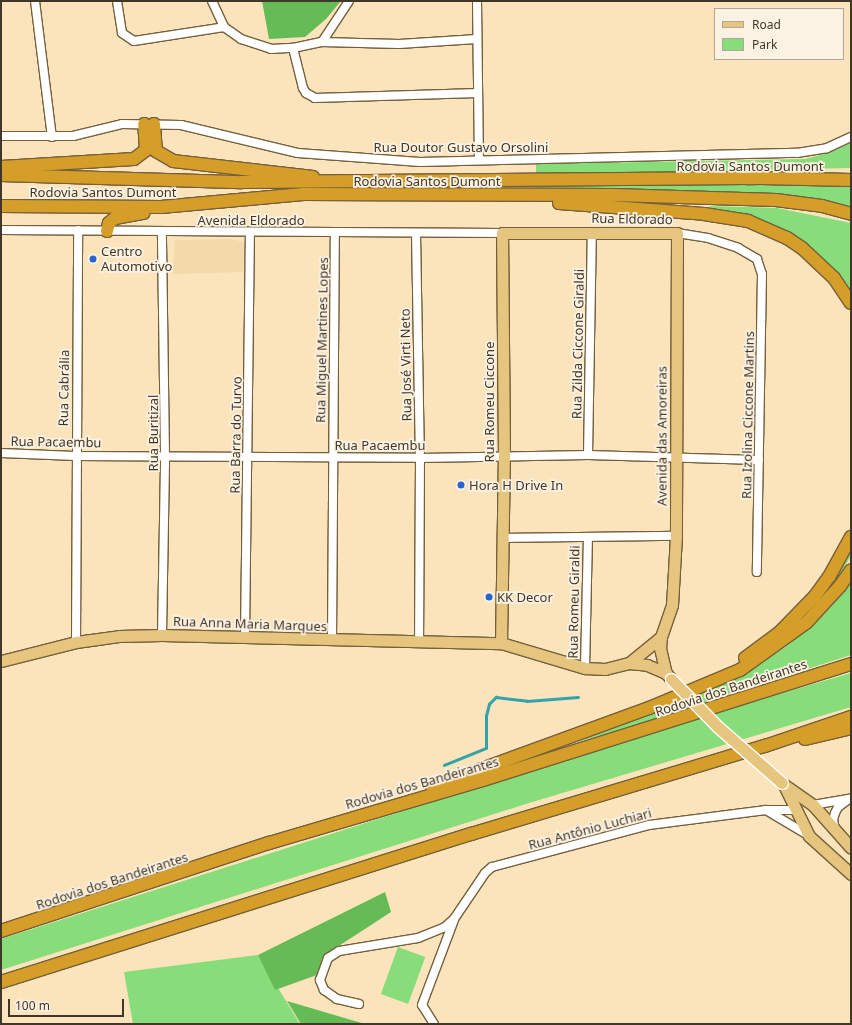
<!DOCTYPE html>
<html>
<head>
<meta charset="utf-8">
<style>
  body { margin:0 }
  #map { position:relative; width:852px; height:1025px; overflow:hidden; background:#fbe3bc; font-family:"Noto Sans",sans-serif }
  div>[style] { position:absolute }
  .built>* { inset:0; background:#f4d9aa }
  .green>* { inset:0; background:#87dd79; transform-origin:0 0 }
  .forest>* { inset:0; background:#65bc56 }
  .stream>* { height:2.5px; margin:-1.25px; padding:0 1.25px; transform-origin:1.25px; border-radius:1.25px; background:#33a3aa }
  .roads { filter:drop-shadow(1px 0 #74603c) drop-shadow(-1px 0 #74603c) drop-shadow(0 1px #74603c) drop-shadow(0 -1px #74603c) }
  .minor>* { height:8px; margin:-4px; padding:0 4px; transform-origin:4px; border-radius:4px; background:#fff }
  .major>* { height:11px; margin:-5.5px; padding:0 5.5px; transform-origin:5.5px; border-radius:5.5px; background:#e6c57f }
  .highway>* { height:12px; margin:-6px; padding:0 6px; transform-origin:6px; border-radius:6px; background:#d59e29 }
  .bridges { filter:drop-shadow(1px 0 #fff) drop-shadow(-1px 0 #fff) drop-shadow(0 1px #fff) drop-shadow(0 -1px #fff) }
  .major-bridge>* { height:11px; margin:-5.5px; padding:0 5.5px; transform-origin:5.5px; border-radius:5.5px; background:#e6c57f }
  .dots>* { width:11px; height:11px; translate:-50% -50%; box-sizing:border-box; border:2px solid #fcf2e3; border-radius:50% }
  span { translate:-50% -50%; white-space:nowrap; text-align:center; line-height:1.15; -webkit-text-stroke:3.5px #fcf2e3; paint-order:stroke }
  .street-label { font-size:13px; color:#413728 }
  .poi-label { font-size:13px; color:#413728 }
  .left { translate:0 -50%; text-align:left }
  .frame { position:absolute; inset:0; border:2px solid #413728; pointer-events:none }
  .legend { position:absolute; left:714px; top:8px; width:130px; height:52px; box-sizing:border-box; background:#fcf2e3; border:1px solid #b1a798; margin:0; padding:5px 7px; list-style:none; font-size:12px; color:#413728 }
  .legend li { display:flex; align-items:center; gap:8px; height:20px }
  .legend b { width:20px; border:1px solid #b1a798 }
  .scale { position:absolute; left:8px; top:999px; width:116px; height:18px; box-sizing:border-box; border:2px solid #413728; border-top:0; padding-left:5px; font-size:12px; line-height:14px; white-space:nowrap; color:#413728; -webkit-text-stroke:3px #fcf2e3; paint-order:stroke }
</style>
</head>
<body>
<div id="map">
  <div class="built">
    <i style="clip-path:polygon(230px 239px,244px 242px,243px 272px,173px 274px,175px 240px)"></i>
  </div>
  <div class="green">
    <i style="clip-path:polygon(851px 143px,851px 168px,536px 175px,536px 164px,805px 159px,828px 153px)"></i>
    <i style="clip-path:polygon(606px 185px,851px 185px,851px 208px,811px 198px,763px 194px,536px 190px,536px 187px)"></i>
    <i style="clip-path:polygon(710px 206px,777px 208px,851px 223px,851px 295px,814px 253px,709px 209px)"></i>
    <i style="clip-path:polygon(851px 546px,851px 556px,834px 584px,811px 610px,806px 612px)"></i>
    <i style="clip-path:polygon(851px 582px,851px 655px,710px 700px,685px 712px,566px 745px,701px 693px,744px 673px,787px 646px,805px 630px)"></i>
    <i style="clip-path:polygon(851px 673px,851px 707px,529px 803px,1px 970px,1px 939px,673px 725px)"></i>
    <i style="left:398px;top:947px;width:29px;height:50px;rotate:20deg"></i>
    <i style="clip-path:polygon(258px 955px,300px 1024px,133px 1024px,124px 972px)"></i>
  </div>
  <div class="forest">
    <i style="clip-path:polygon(262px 1px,341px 1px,326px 19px,305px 37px,269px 39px)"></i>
    <i style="clip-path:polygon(385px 892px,391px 912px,331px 951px,317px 975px,275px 990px,258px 955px)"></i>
    <i style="clip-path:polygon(287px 1001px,365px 1024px,301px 1024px)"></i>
  </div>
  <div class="stream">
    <i style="left:444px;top:765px;width:45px;rotate:-22deg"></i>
    <i style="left:486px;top:748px;width:32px;rotate:-90deg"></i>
    <i style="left:486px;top:716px;width:12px;rotate:-76deg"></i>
    <i style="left:489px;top:704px;width:10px;rotate:-45deg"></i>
    <i style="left:496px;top:697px;width:31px;rotate:7deg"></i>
    <i style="left:527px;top:701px;width:51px;rotate:-4.5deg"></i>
  </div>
  <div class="roads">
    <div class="minor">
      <i style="left:35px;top:1px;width:137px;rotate:82.9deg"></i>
      <i style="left:117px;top:1px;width:32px;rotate:81deg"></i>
      <i style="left:122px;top:33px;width:14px;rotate:34deg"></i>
      <i style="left:134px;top:41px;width:91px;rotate:-8.8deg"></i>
      <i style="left:212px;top:1px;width:29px;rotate:65deg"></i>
      <i style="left:224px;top:27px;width:21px;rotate:35deg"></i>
      <i style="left:241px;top:39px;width:32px;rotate:18deg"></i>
      <i style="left:271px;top:49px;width:22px;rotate:-3deg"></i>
      <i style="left:293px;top:48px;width:30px;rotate:-12deg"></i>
      <i style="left:322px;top:42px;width:49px;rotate:-56.6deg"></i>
      <i style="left:477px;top:1px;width:158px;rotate:89.3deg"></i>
      <i style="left:322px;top:42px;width:77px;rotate:1.5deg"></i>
      <i style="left:399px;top:44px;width:78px;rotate:-3.7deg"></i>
      <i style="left:293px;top:48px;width:41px;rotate:76deg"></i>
      <i style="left:303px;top:88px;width:6px;rotate:59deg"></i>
      <i style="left:306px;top:93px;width:10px;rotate:29deg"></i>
      <i style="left:315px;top:98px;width:163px;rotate:-1.8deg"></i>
      <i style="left:1px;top:136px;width:72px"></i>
      <i style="left:73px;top:136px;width:50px;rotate:-13.8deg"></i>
      <i style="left:122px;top:124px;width:59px;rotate:1deg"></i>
      <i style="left:181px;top:125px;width:120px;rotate:13.5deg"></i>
      <i style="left:298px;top:153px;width:122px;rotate:4.2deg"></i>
      <i style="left:420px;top:162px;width:377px;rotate:-1.4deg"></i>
      <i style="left:797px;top:153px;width:30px;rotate:-9deg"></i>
      <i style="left:827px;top:148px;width:26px;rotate:-25deg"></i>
      <i style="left:1px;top:230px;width:501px;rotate:0.34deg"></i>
      <i style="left:416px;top:233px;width:225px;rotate:89deg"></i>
      <i style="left:420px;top:458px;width:182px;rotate:90.3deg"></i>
      <i style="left:677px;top:233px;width:31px;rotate:9deg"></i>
      <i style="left:708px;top:238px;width:32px;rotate:18deg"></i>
      <i style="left:738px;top:248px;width:22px;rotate:30deg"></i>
      <i style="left:757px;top:259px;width:16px;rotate:72deg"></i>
      <i style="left:762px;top:274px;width:298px;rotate:91deg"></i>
      <i style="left:1px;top:453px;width:74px;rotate:2.3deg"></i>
      <i style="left:75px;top:456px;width:345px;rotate:0.3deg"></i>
      <i style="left:420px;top:458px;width:168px;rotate:-1deg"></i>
      <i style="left:588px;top:455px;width:171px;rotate:1.7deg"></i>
      <i style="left:588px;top:455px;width:222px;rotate:-89deg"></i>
      <i style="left:502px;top:538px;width:174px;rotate:-0.7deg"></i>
      <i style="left:162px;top:635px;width:180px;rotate:-89deg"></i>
      <i style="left:165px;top:455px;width:223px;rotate:-90.8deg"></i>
      <i style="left:245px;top:637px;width:404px;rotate:-89.3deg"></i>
      <i style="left:332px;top:641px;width:409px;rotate:-89.6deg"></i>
      <i style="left:76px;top:642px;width:412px;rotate:-89.7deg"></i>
      <i style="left:585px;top:668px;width:131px;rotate:-88.7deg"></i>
      <i style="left:813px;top:805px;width:34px;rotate:-10deg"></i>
      <i style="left:766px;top:810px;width:49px;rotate:30.8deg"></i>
      <i style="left:835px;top:830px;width:10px;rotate:-101deg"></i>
      <i style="left:833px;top:820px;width:7px;rotate:-74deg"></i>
      <i style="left:835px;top:813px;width:7px;rotate:-63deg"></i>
      <i style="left:838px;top:807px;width:14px;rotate:-36deg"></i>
      <i style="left:359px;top:1004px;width:23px;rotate:-167deg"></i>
      <i style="left:337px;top:999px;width:16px;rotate:-145deg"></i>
      <i style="left:324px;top:990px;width:11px;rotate:-112deg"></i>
      <i style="left:320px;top:980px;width:23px;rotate:-70deg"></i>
      <i style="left:328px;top:958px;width:13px;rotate:-32deg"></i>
      <i style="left:339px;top:951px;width:80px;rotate:-9.3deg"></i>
      <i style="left:418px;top:938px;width:29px;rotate:-22deg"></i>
      <i style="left:445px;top:927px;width:12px;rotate:-42deg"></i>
      <i style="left:454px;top:919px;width:55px;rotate:-56deg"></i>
      <i style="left:485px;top:873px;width:9px;rotate:-41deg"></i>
      <i style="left:492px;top:867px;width:163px;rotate:-15deg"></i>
      <i style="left:649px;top:825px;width:118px;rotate:-7.3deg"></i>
      <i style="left:766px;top:810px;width:30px"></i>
      <i style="left:434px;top:1024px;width:22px;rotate:-122deg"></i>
      <i style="left:422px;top:1005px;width:91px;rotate:-69.4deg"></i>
    </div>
    <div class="major">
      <i style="left:501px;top:643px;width:187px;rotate:-89.1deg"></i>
      <i style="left:504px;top:456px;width:223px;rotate:-90.5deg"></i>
      <i style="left:502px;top:233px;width:175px"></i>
      <i style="left:677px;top:233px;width:303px;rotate:90.2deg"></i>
      <i style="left:676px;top:536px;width:69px;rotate:93.3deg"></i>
      <i style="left:672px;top:605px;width:34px;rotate:109deg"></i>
      <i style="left:661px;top:637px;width:11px;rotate:95deg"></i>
      <i style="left:660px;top:648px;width:26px;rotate:77deg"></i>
      <i style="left:666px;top:673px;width:8px;rotate:50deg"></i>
      <i style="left:1px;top:661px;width:77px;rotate:-14.2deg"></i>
      <i style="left:76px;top:642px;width:43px;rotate:-7.9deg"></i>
      <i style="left:119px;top:636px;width:43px;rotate:-1.3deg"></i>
      <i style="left:162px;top:635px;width:339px;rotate:1.4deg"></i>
      <i style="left:501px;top:643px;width:88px;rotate:16.6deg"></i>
      <i style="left:585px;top:668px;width:20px;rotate:3deg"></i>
      <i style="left:605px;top:669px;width:25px;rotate:-14deg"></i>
      <i style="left:629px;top:663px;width:41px;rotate:-39.1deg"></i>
      <i style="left:629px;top:663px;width:18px;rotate:6deg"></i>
      <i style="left:647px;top:665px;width:21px;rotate:23deg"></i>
      <i style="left:783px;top:784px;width:37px;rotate:35deg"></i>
      <i style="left:813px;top:805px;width:57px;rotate:48.5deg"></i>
      <i style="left:784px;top:785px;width:57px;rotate:63.9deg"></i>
      <i style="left:809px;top:836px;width:57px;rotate:42.1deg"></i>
    </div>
    <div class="highway">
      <i style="left:154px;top:124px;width:27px;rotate:86deg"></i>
      <i style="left:156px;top:151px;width:20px;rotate:30deg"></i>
      <i style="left:173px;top:161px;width:141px;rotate:6.5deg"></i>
      <i style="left:1px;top:167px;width:133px;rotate:-3.4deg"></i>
      <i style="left:134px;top:159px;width:15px;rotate:-37deg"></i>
      <i style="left:146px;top:150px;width:26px;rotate:-94deg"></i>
      <i style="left:1px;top:175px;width:241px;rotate:1.7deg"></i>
      <i style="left:242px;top:182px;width:519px;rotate:-0.44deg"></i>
      <i style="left:761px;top:178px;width:90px;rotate:1.3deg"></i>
      <i style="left:559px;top:203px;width:145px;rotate:4.3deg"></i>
      <i style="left:704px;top:214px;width:45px;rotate:9deg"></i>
      <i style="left:748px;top:221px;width:43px;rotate:23.6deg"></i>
      <i style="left:787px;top:238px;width:18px;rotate:34deg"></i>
      <i style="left:802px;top:248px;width:44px;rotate:43.2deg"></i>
      <i style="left:834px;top:278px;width:30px;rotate:56deg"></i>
      <i style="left:1px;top:206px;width:160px;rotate:0.4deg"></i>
      <i style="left:161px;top:207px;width:143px;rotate:-5.2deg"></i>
      <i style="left:303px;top:194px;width:311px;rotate:0.2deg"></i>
      <i style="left:614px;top:195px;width:162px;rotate:1.8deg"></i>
      <i style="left:776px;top:200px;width:46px;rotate:7.4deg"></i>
      <i style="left:822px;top:206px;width:30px;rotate:15deg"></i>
      <i style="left:107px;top:231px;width:8px;rotate:-76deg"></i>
      <i style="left:109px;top:223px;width:8px;rotate:-40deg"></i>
      <i style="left:115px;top:218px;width:29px;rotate:-10deg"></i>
      <i style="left:745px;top:658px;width:44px;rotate:-36.6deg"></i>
      <i style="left:780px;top:632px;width:50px;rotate:-45.8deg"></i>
      <i style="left:815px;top:596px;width:24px;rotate:-54deg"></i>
      <i style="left:829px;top:577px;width:46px;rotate:-61.2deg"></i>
      <i style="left:805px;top:739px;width:47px;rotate:-13.4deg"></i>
      <i style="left:432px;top:787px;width:231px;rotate:-20deg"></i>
      <i style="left:649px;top:708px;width:99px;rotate:-22.7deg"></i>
      <i style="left:740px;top:670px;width:82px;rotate:-35.6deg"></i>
      <i style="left:807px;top:622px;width:49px;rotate:-47.5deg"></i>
      <i style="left:840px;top:586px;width:19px;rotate:-55deg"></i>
      <i style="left:1px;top:931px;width:282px;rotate:-18.2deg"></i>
      <i style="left:269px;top:843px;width:223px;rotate:-16.4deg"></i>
      <i style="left:483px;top:780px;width:386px;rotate:-17.5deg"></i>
      <i style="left:1px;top:982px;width:493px;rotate:-17.5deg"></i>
      <i style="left:471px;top:834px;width:307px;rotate:-16.7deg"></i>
      <i style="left:765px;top:746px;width:91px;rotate:-18.6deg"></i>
    </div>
  </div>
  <div class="bridges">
    <div class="major-bridge">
      <i style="left:671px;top:679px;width:67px;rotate:45.6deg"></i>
      <i style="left:718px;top:727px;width:85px;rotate:41.2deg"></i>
    </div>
  </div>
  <div class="dots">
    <i style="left:93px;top:259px;background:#2664d0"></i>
    <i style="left:461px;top:485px;background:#2664d0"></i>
    <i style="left:489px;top:597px;background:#2664d0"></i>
  </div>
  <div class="street-label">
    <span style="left:461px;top:147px">Rua Doutor Gustavo Orsolini</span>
    <span style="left:750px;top:166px">Rodovia Santos Dumont</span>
    <span style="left:427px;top:181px">Rodovia Santos Dumont</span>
    <span style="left:103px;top:192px">Rodovia Santos Dumont</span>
    <span style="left:632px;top:219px;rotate:1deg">Rua Eldorado</span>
    <span style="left:251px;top:220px">Avenida Eldorado</span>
    <span style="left:322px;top:340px;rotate:-89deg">Rua Miguel Martines Lopes</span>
    <span style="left:578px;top:344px;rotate:-89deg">Rua Zilda Ciccone Giraldi</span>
    <span style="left:406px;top:365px;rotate:-91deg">Rua José Virti Neto</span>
    <span style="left:64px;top:388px;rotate:-89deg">Rua Cabrália</span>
    <span style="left:489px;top:402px;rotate:-90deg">Rua Romeu Ciccone</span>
    <span style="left:748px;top:415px;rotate:-89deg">Rua Izolina Ciccone Martins</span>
    <span style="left:153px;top:433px;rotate:-90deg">Rua Buritizal</span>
    <span style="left:236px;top:435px;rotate:-89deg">Rua Barra do Turvo</span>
    <span style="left:662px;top:436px;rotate:-90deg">Avenida das Amoreiras</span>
    <span style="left:56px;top:442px;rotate:1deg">Rua Pacaembu</span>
    <span style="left:380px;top:445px">Rua Pacaembu</span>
    <span style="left:574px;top:602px;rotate:-89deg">Rua Romeu Giraldi</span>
    <span style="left:250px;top:624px;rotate:2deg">Rua Anna Maria Marques</span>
    <span style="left:731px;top:688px;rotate:-18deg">Rodovia dos Bandeirantes</span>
    <span style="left:422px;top:783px;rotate:-16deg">Rodovia dos Bandeirantes</span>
    <span style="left:590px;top:829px;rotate:-15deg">Rua Antônio Luchiari</span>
    <span style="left:112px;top:881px;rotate:-18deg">Rodovia dos Bandeirantes</span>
  </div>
  <div class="poi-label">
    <span class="left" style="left:101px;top:259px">Centro<br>Automotivo</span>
    <span class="left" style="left:469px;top:485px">Hora H Drive In</span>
    <span class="left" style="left:497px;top:597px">KK Decor</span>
  </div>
  <div class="frame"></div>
  <ul class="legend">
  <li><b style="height:5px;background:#e6c57f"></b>Road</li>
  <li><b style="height:11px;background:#87dd79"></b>Park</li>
  </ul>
  <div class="scale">100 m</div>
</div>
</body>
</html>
